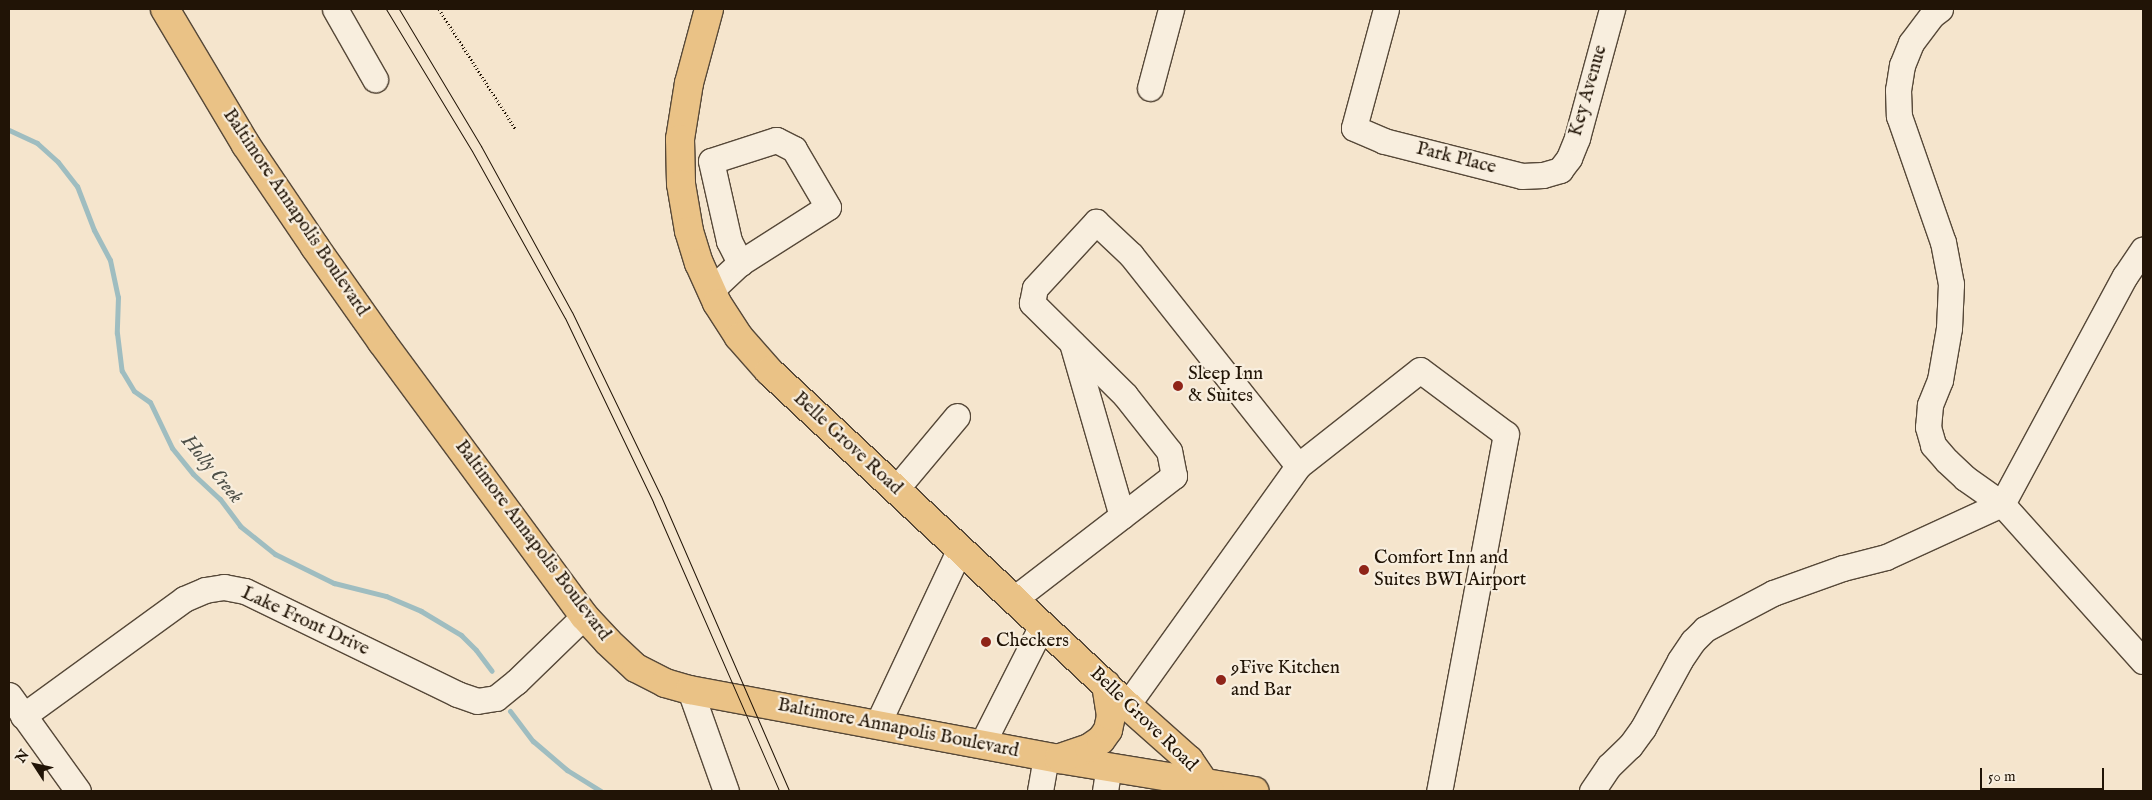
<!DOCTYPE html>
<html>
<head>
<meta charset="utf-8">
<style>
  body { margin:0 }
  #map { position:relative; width:2152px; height:800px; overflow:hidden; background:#f5e5cd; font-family:"IM FELL English",serif }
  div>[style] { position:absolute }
  .stream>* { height:5px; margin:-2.5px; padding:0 2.5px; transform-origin:2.5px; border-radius:2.5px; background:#9fbdc0 }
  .path>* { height:3px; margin-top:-1.5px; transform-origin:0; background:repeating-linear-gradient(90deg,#211406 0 1px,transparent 0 3.5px) }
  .roads { filter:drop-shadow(1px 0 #564838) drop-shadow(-1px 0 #564838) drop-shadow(0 1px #564838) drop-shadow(0 -1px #564838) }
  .minor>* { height:25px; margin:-12.5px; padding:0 12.5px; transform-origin:12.5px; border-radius:12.5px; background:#f8eede }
  .major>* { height:28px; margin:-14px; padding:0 14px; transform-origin:14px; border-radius:14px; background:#eac286 }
  .tram>* { height:1px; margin:-0.5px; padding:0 0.5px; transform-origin:0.5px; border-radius:0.5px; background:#211406 }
  .dots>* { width:14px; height:14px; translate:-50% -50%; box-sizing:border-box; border:2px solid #f8eede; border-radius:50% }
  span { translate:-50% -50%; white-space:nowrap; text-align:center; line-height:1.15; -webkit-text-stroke:4.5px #f8eede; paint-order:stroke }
  .street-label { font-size:19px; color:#211406 }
  .poi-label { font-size:19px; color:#211406 }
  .left { translate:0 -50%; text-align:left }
  .water-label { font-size:20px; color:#4d4f47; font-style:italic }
  .frame { position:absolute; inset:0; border:10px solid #211406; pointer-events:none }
  .north { position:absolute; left:10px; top:740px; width:50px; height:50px; -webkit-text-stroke:4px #f8eede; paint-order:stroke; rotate:305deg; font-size:14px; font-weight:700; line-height:20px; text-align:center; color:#211406 }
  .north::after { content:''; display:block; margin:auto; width:18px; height:22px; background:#211406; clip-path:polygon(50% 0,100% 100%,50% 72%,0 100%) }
  .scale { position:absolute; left:1980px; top:768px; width:124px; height:22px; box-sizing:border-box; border:2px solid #211406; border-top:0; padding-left:6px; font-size:15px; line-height:18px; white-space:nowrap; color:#211406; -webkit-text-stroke:4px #f8eede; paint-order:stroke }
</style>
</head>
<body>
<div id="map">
  <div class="stream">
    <i style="left:9px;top:130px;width:31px;rotate:25deg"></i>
    <i style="left:37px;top:143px;width:28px;rotate:42deg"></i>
    <i style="left:58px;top:162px;width:31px;rotate:52deg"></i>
    <i style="left:77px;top:186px;width:47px;rotate:68.9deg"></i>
    <i style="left:94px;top:230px;width:34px;rotate:62deg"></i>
    <i style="left:110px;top:260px;width:38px;rotate:78deg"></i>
    <i style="left:118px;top:297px;width:36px;rotate:92deg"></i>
    <i style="left:117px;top:333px;width:38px;rotate:83deg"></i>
    <i style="left:122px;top:371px;width:23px;rotate:59deg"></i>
    <i style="left:134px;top:391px;width:19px;rotate:35deg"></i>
    <i style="left:150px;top:402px;width:51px;rotate:64.4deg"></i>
    <i style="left:172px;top:448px;width:33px;rotate:51deg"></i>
    <i style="left:193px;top:474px;width:37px;rotate:43deg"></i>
    <i style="left:220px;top:499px;width:34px;rotate:53deg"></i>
    <i style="left:240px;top:526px;width:45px;rotate:38.7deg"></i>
    <i style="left:275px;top:554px;width:66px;rotate:26.2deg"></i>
    <i style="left:334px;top:583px;width:54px;rotate:14deg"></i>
    <i style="left:386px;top:596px;width:38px;rotate:23deg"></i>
    <i style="left:421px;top:611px;width:47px;rotate:31deg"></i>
    <i style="left:461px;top:635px;width:21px;rotate:45deg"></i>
    <i style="left:476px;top:650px;width:26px;rotate:53deg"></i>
    <i style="left:510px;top:711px;width:38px;rotate:53deg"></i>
    <i style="left:533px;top:741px;width:45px;rotate:40.5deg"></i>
    <i style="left:567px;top:770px;width:40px;rotate:32deg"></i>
  </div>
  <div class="path">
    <i style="left:439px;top:9px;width:143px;rotate:57.5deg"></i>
  </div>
  <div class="roads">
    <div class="minor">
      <i style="left:335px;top:9px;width:81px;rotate:60.3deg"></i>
      <i style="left:1386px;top:9px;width:123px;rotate:105.1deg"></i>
      <i style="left:1354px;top:128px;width:33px;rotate:23deg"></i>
      <i style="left:1384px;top:141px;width:142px;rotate:14.2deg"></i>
      <i style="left:1522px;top:176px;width:21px;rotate:-3deg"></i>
      <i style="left:1543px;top:175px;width:18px;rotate:-16deg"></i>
      <i style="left:1560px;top:170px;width:15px;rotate:-53deg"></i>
      <i style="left:1569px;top:158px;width:22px;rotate:-68deg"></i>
      <i style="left:1577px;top:138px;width:134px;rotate:-74.8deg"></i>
      <i style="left:1940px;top:9px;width:10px;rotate:143deg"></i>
      <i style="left:1932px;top:15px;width:35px;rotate:127deg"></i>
      <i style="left:1911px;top:43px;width:24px;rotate:112deg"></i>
      <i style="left:1902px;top:65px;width:25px;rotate:99deg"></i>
      <i style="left:1898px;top:90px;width:26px;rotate:88deg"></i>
      <i style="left:1899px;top:116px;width:133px;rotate:70.8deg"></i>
      <i style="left:1943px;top:242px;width:43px;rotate:79.2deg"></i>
      <i style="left:1951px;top:284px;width:44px;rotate:92.6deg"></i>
      <i style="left:1949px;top:328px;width:53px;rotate:99.8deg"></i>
      <i style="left:1940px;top:380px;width:27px;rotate:112deg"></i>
      <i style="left:1930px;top:405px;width:22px;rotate:95deg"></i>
      <i style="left:1928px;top:427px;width:19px;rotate:74deg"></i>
      <i style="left:1933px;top:445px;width:21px;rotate:49deg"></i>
      <i style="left:1947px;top:461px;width:25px;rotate:43deg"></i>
      <i style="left:1965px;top:478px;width:45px;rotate:35.1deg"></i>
      <i style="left:2002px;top:504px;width:259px;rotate:-61.7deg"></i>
      <i style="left:2125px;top:276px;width:32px;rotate:-56deg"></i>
      <i style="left:1150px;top:88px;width:82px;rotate:-75.1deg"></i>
      <i style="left:711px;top:290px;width:40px;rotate:-43deg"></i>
      <i style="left:740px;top:263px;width:104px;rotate:-32.5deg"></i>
      <i style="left:828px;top:207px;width:67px;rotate:-120.4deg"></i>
      <i style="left:794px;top:149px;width:20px;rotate:-153deg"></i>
      <i style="left:776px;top:140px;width:68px;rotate:162.1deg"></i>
      <i style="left:711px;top:161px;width:82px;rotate:77.3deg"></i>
      <i style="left:729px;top:241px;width:25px;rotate:63deg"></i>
      <i style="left:1072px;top:343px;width:180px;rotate:73.9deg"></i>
      <i style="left:896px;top:489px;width:95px;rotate:-50.1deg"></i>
      <i style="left:1014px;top:599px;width:202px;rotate:-37.6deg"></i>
      <i style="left:1174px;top:476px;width:25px;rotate:-101deg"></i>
      <i style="left:1169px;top:451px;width:71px;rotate:-128.2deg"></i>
      <i style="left:1125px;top:395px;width:131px;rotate:-135.3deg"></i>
      <i style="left:1032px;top:303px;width:15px;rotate:-79deg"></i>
      <i style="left:1035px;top:288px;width:90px;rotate:-47.3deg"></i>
      <i style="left:1096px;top:222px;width:48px;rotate:43.3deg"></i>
      <i style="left:1131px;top:255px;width:269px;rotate:51.6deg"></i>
      <i style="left:690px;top:690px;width:107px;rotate:70.4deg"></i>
      <i style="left:9px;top:695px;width:118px;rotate:54.3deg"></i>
      <i style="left:1127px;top:705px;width:294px;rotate:-54.4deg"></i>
      <i style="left:1298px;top:466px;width:155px;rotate:-38.2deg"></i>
      <i style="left:1420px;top:370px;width:107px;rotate:36.7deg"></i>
      <i style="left:1506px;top:434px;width:363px;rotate:100.6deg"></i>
      <i style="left:23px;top:716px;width:199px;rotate:-36deg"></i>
      <i style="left:184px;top:599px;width:23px;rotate:-23deg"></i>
      <i style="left:205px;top:590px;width:19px;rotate:-9deg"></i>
      <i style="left:224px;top:587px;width:21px;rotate:11deg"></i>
      <i style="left:245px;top:591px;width:236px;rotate:25.9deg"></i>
      <i style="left:457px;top:694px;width:21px;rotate:19deg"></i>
      <i style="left:477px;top:701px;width:19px;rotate:-9deg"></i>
      <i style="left:496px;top:698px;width:26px;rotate:-39deg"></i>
      <i style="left:516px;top:682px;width:95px;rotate:-44.1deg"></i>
      <i style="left:877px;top:725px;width:195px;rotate:-64.8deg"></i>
      <i style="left:982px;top:744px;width:133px;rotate:-63.2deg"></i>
      <i style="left:1040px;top:791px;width:36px;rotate:-80deg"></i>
      <i style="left:1105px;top:791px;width:24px;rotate:-81deg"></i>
      <i style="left:1592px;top:791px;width:30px;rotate:-56deg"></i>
      <i style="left:1609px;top:766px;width:29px;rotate:-44deg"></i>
      <i style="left:1630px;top:746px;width:22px;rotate:-54deg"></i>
      <i style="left:1643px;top:728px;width:77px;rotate:-61.4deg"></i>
      <i style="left:1680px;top:660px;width:23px;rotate:-56deg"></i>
      <i style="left:1693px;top:641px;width:17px;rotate:-45deg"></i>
      <i style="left:1705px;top:629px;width:77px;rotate:-27.9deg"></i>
      <i style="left:1773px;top:593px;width:74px;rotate:-19.7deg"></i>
      <i style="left:1843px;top:568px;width:44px;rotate:-14.3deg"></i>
      <i style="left:1886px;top:557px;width:128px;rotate:-24.6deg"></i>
      <i style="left:2002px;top:504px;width:211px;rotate:48.1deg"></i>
    </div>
    <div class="major">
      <i style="left:165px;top:9px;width:158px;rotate:59.2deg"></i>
      <i style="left:246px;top:145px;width:123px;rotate:55.9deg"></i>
      <i style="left:315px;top:247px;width:116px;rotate:54.8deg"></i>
      <i style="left:382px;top:342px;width:340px;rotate:53.6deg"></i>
      <i style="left:584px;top:616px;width:35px;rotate:47deg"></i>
      <i style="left:608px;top:642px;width:38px;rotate:43deg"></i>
      <i style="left:636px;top:668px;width:33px;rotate:27deg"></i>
      <i style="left:665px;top:683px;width:26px;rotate:16deg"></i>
      <i style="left:690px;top:690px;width:375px;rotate:10.6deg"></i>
      <i style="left:1059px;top:759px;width:198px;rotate:9.3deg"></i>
      <i style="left:709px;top:9px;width:77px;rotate:105.1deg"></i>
      <i style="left:689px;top:83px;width:57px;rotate:99.1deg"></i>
      <i style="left:680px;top:139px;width:45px;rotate:88.7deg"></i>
      <i style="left:681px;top:184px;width:48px;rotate:80.3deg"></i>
      <i style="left:689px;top:231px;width:34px;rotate:73deg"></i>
      <i style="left:699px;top:263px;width:44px;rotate:65.8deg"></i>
      <i style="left:717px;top:303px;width:40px;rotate:57.1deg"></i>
      <i style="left:739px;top:337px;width:45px;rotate:48.6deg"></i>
      <i style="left:769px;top:371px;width:490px;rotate:43deg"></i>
      <i style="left:1127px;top:705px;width:83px;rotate:41.6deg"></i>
      <i style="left:1189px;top:760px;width:37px;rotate:56deg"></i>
      <i style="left:1060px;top:758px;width:31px;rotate:-19deg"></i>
      <i style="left:1089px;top:748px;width:14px;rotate:-34deg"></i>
      <i style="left:1101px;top:740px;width:12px;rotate:-55deg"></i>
      <i style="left:1108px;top:730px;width:14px;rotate:-78deg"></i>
      <i style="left:1111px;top:716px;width:32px;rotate:-99deg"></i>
    </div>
  </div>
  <div class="tram">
    <i style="left:386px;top:9px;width:166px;rotate:58.8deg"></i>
    <i style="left:472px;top:151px;width:191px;rotate:60.9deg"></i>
    <i style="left:565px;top:318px;width:204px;rotate:64.4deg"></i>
    <i style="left:653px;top:502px;width:315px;rotate:66.4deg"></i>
    <i style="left:399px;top:9px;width:160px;rotate:59.1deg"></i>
    <i style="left:481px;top:146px;width:189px;rotate:61.3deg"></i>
    <i style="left:572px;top:312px;width:204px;rotate:64.2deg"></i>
    <i style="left:661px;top:496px;width:322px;rotate:66.5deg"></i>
  </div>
  <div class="dots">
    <i style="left:1178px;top:386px;background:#8f2418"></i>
    <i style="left:1364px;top:570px;background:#8f2418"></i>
    <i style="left:986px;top:642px;background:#8f2418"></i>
    <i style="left:1221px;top:680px;background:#8f2418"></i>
  </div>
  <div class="street-label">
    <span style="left:1589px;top:91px;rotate:-74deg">Key Avenue</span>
    <span style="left:1456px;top:159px;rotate:14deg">Park Place</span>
    <span style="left:295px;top:213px;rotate:56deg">Baltimore Annapolis Boulevard</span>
    <span style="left:847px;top:444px;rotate:43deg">Belle Grove Road</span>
    <span style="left:532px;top:541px;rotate:53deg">Baltimore Annapolis Boulevard</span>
    <span style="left:305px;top:622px;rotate:25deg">Lake Front Drive</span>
    <span style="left:1143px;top:720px;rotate:44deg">Belle Grove Road</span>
    <span style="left:898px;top:729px;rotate:11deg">Baltimore Annapolis Boulevard</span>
  </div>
  <div class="poi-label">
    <span class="left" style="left:1188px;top:386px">Sleep Inn<br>&amp; Suites</span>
    <span class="left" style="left:1374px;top:570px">Comfort Inn and<br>Suites BWI Airport</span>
    <span class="left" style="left:996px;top:642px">Checkers</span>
    <span class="left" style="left:1231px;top:680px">9Five Kitchen<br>and Bar</span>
  </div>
  <div class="water-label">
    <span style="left:212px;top:469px;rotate:50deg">Holly Creek</span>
  </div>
  <div class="frame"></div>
  <div class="north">N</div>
  <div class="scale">50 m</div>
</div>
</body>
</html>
